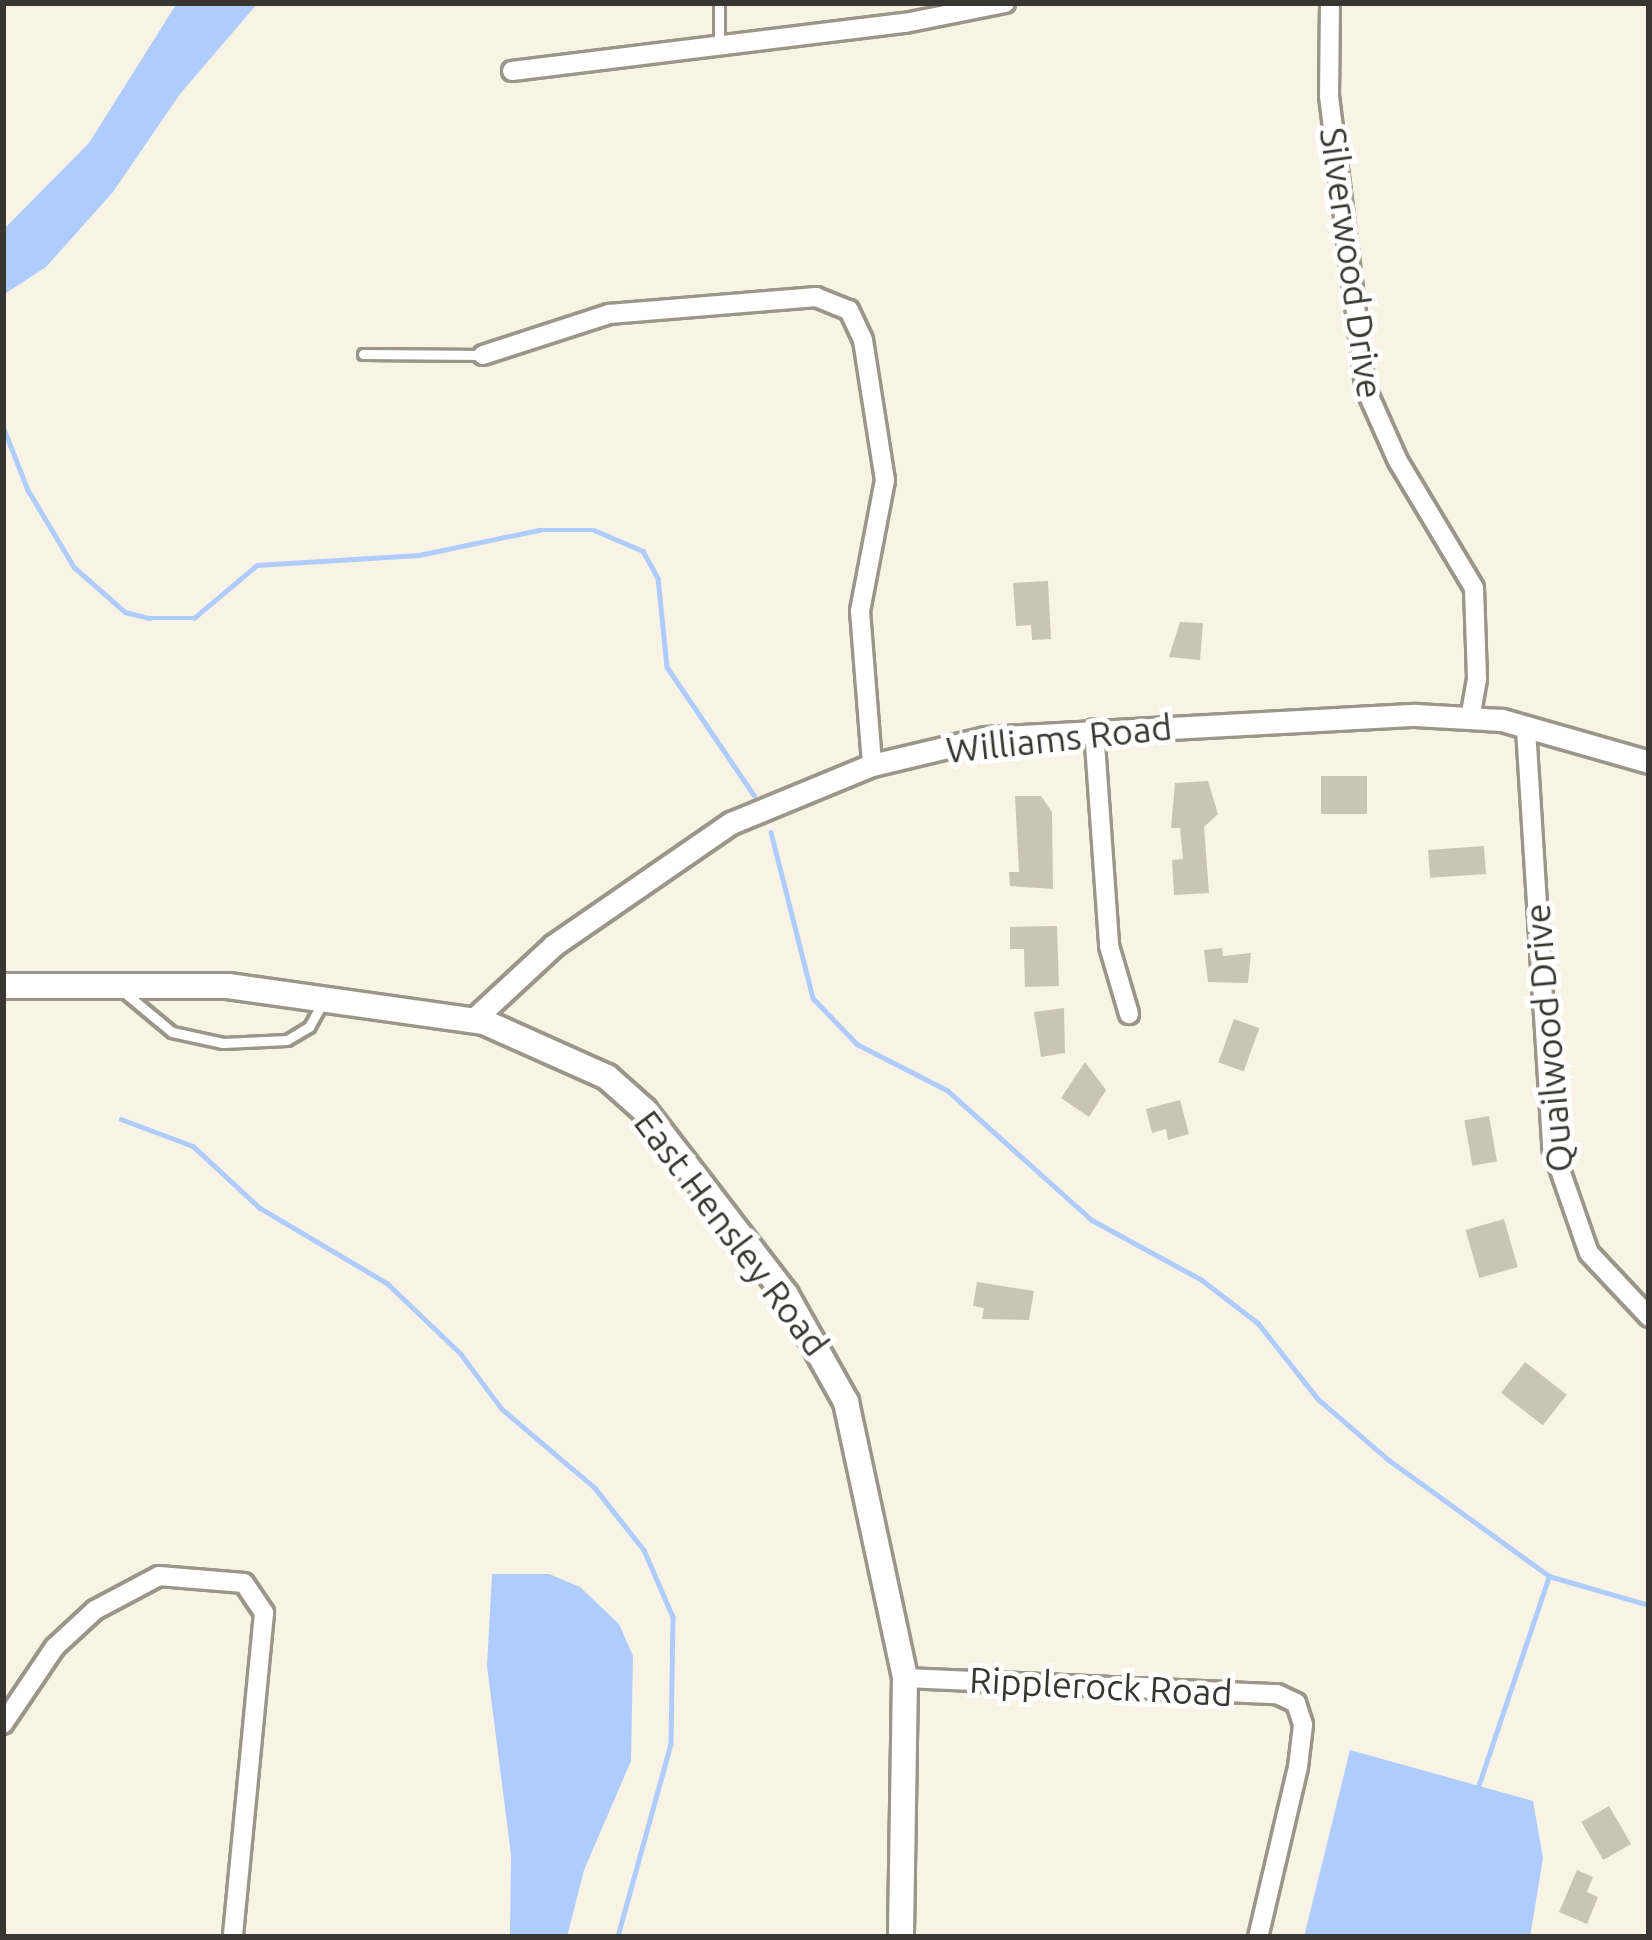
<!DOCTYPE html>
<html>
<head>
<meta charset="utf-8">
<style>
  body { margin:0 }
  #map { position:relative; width:1652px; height:1940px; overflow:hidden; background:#f9f3e5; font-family:Ubuntu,sans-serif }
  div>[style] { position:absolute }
  .water>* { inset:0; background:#aeccfd }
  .stream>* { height:4.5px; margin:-2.25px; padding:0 2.25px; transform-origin:2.25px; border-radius:2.25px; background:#aeccfd }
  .building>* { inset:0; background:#cac4b6; transform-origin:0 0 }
  .roads { filter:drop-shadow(3px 0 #9b9689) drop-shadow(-3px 0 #9b9689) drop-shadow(0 3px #9b9689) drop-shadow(0 -3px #9b9689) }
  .service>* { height:9px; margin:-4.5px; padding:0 4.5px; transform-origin:4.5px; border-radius:4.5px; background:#fff }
  .minor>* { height:18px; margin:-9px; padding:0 9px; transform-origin:9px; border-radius:9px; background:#fff }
  .tertiary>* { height:21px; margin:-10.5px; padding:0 10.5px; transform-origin:10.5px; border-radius:10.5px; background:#fff }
  .secondary>* { height:24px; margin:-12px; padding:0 12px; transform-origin:12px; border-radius:12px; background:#fff }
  span { translate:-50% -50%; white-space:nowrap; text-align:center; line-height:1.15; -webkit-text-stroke:10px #fff; paint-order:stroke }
  .street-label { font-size:36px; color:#383631 }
  .frame { position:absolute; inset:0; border:6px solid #383631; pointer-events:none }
</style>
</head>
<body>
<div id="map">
  <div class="water">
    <i style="clip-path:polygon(177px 3px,258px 3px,180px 94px,113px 192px,46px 267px,3px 295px,3px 230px,89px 143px)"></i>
    <i style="clip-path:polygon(492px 1574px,549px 1574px,580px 1587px,619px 1624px,633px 1656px,631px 1761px,584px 1870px,567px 1937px,510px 1937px,511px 1855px,487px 1666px)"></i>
    <i style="clip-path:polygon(1350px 1750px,1533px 1801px,1543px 1858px,1530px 1937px,1304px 1937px)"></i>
  </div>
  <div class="stream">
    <i style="left:3px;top:426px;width:69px;rotate:68.7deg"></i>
    <i style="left:28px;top:490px;width:90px;rotate:59.1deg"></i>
    <i style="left:74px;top:567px;width:68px;rotate:41.4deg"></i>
    <i style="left:125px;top:612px;width:25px;rotate:14deg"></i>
    <i style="left:149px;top:618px;width:45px"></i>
    <i style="left:194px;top:618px;width:82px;rotate:-40.1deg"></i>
    <i style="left:257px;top:565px;width:162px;rotate:-3.5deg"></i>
    <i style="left:419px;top:555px;width:123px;rotate:-11.8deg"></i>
    <i style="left:539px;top:530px;width:55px"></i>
    <i style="left:594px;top:530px;width:53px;rotate:23.2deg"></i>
    <i style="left:643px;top:551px;width:31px;rotate:61deg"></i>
    <i style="left:658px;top:578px;width:89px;rotate:84.2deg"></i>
    <i style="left:667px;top:667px;width:155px;rotate:55.8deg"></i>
    <i style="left:771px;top:832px;width:171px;rotate:75.8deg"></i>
    <i style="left:813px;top:998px;width:64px;rotate:46.3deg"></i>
    <i style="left:857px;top:1044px;width:101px;rotate:27.1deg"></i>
    <i style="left:947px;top:1090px;width:195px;rotate:41.9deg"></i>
    <i style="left:1092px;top:1220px;width:125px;rotate:28.6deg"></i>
    <i style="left:1202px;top:1280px;width:71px;rotate:37.5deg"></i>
    <i style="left:1258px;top:1323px;width:97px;rotate:51.7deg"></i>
    <i style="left:1318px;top:1399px;width:94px;rotate:40.7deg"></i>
    <i style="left:1389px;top:1460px;width:198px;rotate:35.9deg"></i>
    <i style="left:1549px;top:1576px;width:104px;rotate:16.2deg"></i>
    <i style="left:121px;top:1119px;width:77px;rotate:20.6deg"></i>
    <i style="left:193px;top:1146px;width:91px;rotate:42.8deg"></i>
    <i style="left:260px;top:1208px;width:147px;rotate:30.6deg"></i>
    <i style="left:387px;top:1283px;width:103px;rotate:43.8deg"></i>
    <i style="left:461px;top:1354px;width:69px;rotate:53.3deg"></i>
    <i style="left:502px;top:1409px;width:122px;rotate:40.3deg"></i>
    <i style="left:595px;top:1488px;width:79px;rotate:51.7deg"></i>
    <i style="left:644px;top:1550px;width:73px;rotate:66.6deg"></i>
    <i style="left:673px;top:1617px;width:127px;rotate:90.9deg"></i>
    <i style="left:671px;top:1744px;width:200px;rotate:105.4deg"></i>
    <i style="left:1479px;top:1784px;width:219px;rotate:-71.4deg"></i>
  </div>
  <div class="building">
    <i style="clip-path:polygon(1048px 581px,1051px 639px,1032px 640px,1031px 625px,1016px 626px,1013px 583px)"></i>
    <i style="clip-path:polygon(1180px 622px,1203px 623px,1200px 660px,1169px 657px)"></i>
    <i style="left:1321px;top:776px;width:46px;height:38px"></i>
    <i style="clip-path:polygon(1208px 781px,1218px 814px,1204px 827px,1209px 893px,1174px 895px,1172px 860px,1183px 859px,1180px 828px,1171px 828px,1175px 783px)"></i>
    <i style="clip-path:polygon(1015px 796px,1041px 796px,1052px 812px,1053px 889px,1010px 886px,1009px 872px,1019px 872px)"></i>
    <i style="left:1484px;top:846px;width:28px;height:56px;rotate:86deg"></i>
    <i style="clip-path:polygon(1057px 926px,1059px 986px,1025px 987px,1024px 949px,1010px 949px,1010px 927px)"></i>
    <i style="clip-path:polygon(1222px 948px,1223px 956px,1251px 953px,1248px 983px,1208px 982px,1204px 950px)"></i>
    <i style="clip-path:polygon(1064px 1008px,1065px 1053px,1041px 1057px,1034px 1012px)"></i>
    <i style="left:1234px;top:1019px;width:27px;height:46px;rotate:20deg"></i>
    <i style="clip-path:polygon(1085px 1062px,1106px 1090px,1089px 1117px,1061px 1098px)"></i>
    <i style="clip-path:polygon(1180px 1100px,1189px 1134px,1168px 1140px,1166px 1129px,1152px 1133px,1146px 1109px)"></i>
    <i style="left:1489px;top:1116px;width:46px;height:25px;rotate:80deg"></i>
    <i style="left:1504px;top:1219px;width:50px;height:40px;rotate:74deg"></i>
    <i style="clip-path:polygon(977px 1282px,1034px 1291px,1029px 1320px,982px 1319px,984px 1308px,973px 1306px)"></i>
    <i style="left:1525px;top:1362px;width:53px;height:39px;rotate:38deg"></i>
    <i style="left:1609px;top:1806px;width:44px;height:32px;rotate:60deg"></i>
    <i style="clip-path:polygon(1577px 1870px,1593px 1877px,1587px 1892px,1598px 1897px,1587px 1924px,1559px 1912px)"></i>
  </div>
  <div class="roads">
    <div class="service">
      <i style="left:719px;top:46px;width:43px;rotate:-90deg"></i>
      <i style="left:363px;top:354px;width:120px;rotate:0.5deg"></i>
      <i style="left:125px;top:993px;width:61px;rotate:39.7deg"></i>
      <i style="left:172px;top:1032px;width:52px;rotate:12.2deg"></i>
      <i style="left:223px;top:1043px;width:64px;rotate:-2.7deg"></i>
      <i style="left:287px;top:1040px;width:26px;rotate:-31deg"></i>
      <i style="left:309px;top:1027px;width:26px;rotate:-61deg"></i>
    </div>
    <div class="minor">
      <i style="left:1330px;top:3px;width:93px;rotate:90.6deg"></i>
      <i style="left:1329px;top:96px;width:293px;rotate:82.9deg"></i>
      <i style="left:1365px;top:387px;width:81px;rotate:66deg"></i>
      <i style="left:1398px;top:461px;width:148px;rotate:59.1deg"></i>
      <i style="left:1474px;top:588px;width:91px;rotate:88.1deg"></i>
      <i style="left:1477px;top:679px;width:39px;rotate:100deg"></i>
      <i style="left:512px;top:71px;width:396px;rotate:-7deg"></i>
      <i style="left:905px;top:23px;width:102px;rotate:-11.3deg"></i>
      <i style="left:483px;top:355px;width:133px;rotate:-18deg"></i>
      <i style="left:609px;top:314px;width:208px;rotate:-4.7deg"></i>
      <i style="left:816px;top:297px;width:35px;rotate:22deg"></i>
      <i style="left:849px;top:310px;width:33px;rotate:65deg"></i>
      <i style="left:863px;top:340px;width:142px;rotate:81.1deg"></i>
      <i style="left:885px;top:480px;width:133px;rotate:100.8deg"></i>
      <i style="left:860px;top:611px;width:154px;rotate:85.5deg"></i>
      <i style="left:1094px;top:729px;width:218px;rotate:86deg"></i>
      <i style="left:1109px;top:946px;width:71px;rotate:73.6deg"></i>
      <i style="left:1526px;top:729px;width:419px;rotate:86.4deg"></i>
      <i style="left:1552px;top:1147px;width:112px;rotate:70.8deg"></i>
      <i style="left:1589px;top:1253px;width:88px;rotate:46.8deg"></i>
      <i style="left:905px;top:1678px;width:372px;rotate:2.5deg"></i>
      <i style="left:1277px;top:1694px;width:21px;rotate:25deg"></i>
      <i style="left:1296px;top:1703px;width:23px;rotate:72deg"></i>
      <i style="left:1303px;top:1725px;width:42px;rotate:96.8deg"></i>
      <i style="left:1298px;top:1767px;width:175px;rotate:103.2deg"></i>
      <i style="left:3px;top:1724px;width:93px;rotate:-56deg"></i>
      <i style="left:55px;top:1647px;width:54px;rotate:-42.8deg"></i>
      <i style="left:95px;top:1610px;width:72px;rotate:-28deg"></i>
      <i style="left:159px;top:1576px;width:85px;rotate:4.7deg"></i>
      <i style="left:244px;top:1583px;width:36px;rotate:56deg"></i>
      <i style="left:264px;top:1613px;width:325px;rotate:95.5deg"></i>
    </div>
    <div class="tertiary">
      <i style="left:473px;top:1020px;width:110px;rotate:-42.8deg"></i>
      <i style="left:554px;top:945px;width:215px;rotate:-34.6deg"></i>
      <i style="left:731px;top:823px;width:152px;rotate:-22.4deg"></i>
      <i style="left:872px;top:765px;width:116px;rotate:-13.4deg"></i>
      <i style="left:985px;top:738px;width:431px;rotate:-3.1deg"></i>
      <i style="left:1415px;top:715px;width:87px;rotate:3.3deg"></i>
      <i style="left:1502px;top:720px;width:153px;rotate:15.9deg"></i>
    </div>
    <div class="secondary">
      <i style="left:3px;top:986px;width:225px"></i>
      <i style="left:228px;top:986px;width:259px;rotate:8deg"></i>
      <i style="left:484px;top:1022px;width:135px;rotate:24.1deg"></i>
      <i style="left:607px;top:1077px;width:50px;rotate:41.7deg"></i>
      <i style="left:644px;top:1110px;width:233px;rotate:52.5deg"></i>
      <i style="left:786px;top:1295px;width:123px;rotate:60.7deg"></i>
      <i style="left:846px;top:1402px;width:282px;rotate:77.9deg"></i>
      <i style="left:905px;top:1678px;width:259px;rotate:90.9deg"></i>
    </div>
  </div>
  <div class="street-label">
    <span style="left:1352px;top:263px;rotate:82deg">Silverwood Drive</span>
    <span style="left:1059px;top:738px;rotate:-6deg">Williams Road</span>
    <span style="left:1548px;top:1038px;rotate:-95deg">Quailwood Drive</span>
    <span style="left:732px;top:1233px;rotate:53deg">East Hensley Road</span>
    <span style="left:1101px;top:1686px;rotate:3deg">Ripplerock Road</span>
  </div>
  <div class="frame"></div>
</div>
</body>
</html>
